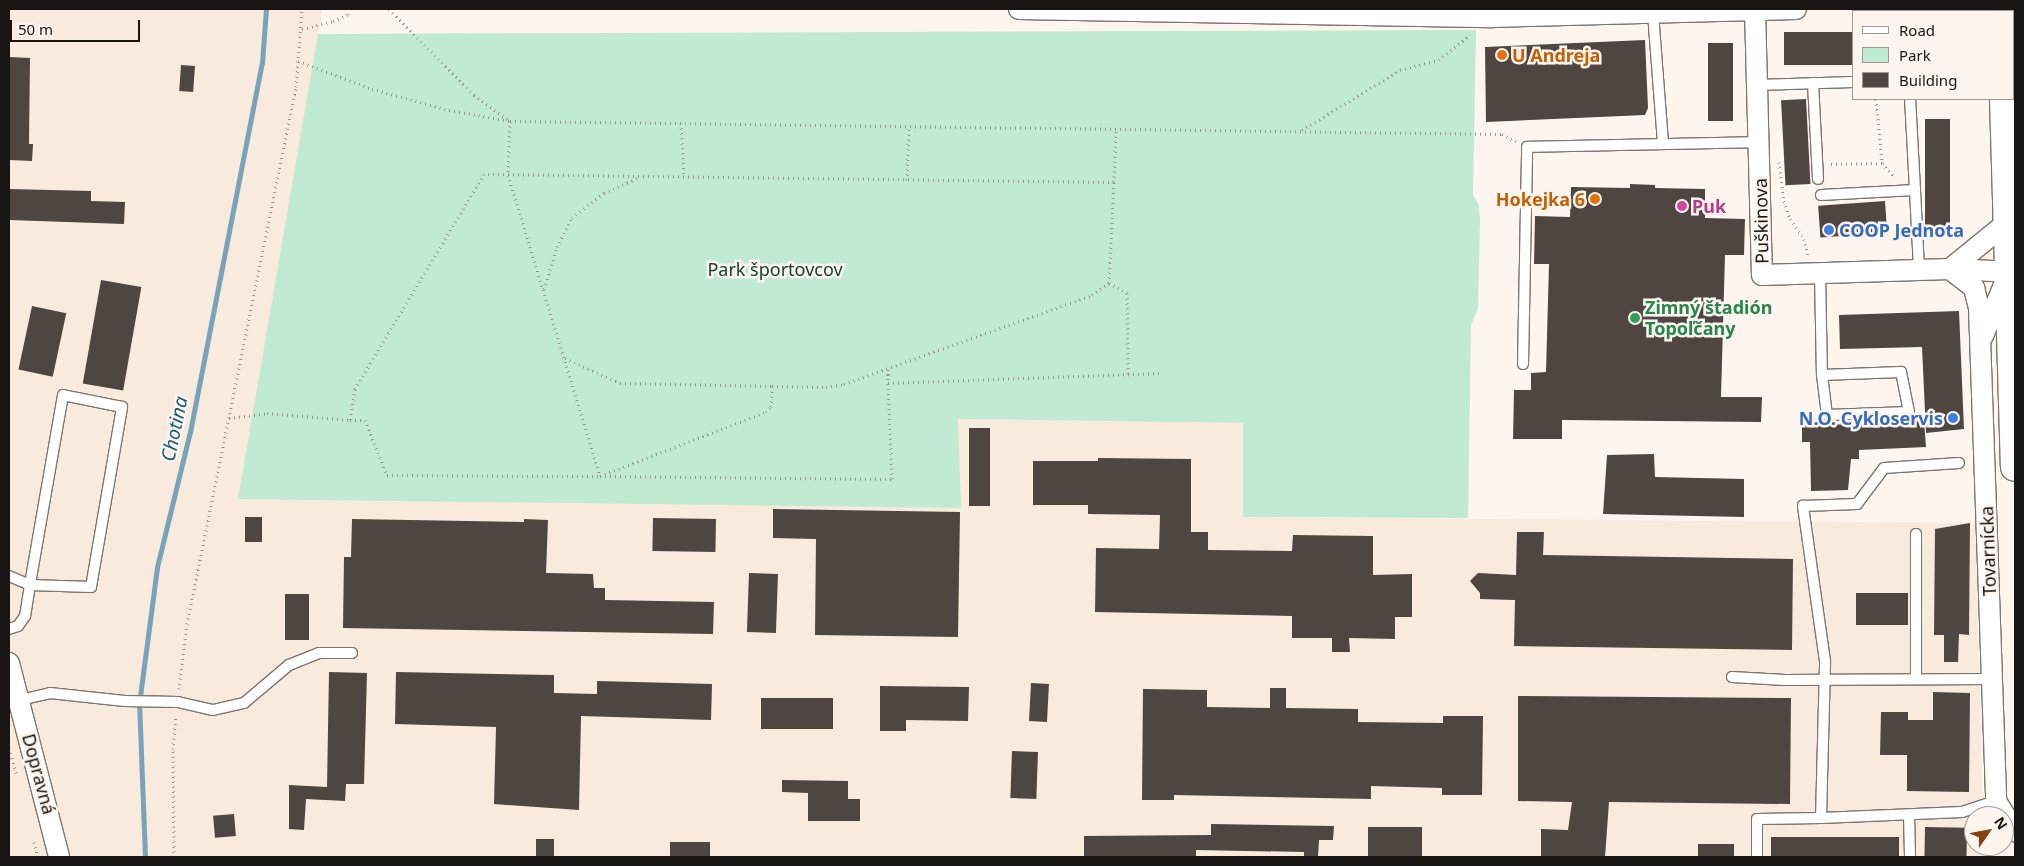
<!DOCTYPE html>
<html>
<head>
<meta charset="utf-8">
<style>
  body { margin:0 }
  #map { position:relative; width:2024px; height:866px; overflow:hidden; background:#fdf5ee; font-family:"Noto Sans",sans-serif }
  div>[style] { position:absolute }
  .built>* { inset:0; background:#f8eadc }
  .green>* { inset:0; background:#c0ead1 }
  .stream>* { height:5px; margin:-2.5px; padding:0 2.5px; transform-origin:2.5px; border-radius:2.5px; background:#79a3bb }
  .building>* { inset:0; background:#4f4642; transform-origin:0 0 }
  .path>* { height:3px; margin-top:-1.5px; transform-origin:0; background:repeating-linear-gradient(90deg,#9a948f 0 1px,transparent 0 5px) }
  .roads { filter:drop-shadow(1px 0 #7d7670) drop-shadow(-1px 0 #7d7670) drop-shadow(0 1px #7d7670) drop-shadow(0 -1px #7d7670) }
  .service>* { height:10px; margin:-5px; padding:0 5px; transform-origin:5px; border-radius:5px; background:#fff }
  .minor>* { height:20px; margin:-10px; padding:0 10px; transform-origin:10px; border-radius:10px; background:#fff }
  .secondary>* { height:28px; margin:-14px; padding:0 14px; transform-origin:14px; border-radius:14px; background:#fff }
  .dots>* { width:14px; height:14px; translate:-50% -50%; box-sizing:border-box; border:2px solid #fdf5ee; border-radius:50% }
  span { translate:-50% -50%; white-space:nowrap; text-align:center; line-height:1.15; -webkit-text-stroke:5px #fdf5ee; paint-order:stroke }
  .food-label { font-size:18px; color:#c56008; font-weight:700 }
  .left { translate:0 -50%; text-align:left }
  .right { translate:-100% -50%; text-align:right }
  .hotel-label { font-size:18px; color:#b23c85; font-weight:700 }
  .street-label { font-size:18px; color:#181513 }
  .shop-label { font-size:18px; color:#366cbe; font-weight:700 }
  .park-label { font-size:18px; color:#10452c }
  .leisure-label { font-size:18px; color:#27864d; font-weight:700 }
  .water-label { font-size:19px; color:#105b7c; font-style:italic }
  .frame { position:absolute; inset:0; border:10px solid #181513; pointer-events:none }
  .legend { position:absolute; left:1852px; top:10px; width:162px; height:90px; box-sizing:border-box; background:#fdf5ee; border:1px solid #a19b96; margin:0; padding:6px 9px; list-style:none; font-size:15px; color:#181513 }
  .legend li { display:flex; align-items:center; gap:10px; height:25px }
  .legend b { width:25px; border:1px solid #a19b96 }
  .north { position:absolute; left:1964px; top:806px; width:50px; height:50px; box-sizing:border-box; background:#fdf5ee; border:1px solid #a19b96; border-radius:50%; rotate:57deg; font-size:14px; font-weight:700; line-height:20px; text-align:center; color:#181513 }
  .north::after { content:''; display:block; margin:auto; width:18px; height:22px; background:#84440a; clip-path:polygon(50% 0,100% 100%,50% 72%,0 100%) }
  .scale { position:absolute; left:10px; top:20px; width:130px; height:22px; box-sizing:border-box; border:2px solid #181513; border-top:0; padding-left:6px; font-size:15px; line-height:18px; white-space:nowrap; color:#181513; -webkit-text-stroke:4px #fdf5ee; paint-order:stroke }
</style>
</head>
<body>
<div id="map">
  <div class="built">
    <i style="clip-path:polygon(9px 9px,322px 9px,255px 445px,779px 504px,960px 508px,958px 419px,1243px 423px,1243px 517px,1975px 523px,1983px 816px,1974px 816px,1974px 846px,1983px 846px,1984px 857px,9px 857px)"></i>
  </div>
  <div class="green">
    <i style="clip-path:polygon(1476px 30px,1473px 195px,1479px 205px,1480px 220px,1478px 309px,1471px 325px,1468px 518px,1243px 517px,1243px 423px,958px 419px,961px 508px,238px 499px,318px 34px)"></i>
  </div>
  <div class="stream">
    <i style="left:145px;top:857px;width:153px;rotate:-92.2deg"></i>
    <i style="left:139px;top:704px;width:138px;rotate:-82.5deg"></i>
    <i style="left:157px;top:567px;width:139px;rotate:-76.3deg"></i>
    <i style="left:190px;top:432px;width:376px;rotate:-79deg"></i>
    <i style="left:262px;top:63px;width:54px;rotate:-85.8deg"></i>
  </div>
  <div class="building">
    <i style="left:1853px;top:32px;width:33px;height:69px;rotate:90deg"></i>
    <i style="clip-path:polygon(1645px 40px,1648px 108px,1645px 115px,1486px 122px,1485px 47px)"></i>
    <i style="left:1708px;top:43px;width:25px;height:78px"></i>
    <i style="clip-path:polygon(9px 57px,30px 58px,29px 144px,33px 144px,32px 161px,9px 160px)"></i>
    <i style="left:181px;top:65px;width:14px;height:26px;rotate:4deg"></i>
    <i style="left:1806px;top:99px;width:85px;height:25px;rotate:87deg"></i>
    <i style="left:1925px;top:119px;width:25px;height:113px"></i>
    <i style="clip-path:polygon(1630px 184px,1655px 185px,1655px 188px,1705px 189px,1705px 218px,1745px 219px,1744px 255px,1725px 255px,1721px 397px,1762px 397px,1761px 422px,1562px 420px,1562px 439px,1513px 439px,1514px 390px,1531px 390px,1531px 373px,1546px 372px,1549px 264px,1534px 264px,1535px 216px,1570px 217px,1571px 187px,1630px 188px)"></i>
    <i style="clip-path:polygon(9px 189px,91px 191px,91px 201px,125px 202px,124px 224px,9px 220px)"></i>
    <i style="left:1885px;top:201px;width:32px;height:67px;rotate:86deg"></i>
    <i style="left:101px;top:280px;width:41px;height:105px;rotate:10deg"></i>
    <i style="left:32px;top:306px;width:35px;height:65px;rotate:12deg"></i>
    <i style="clip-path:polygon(1959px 311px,1964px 429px,1926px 433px,1922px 347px,1840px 349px,1839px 315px)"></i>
    <i style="clip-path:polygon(1924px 421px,1926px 447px,1859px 450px,1859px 459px,1851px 459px,1848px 490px,1811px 491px,1810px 442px,1802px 442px,1802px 426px)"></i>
    <i style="left:969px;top:428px;width:21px;height:78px"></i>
    <i style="clip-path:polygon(1654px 454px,1655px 477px,1744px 479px,1744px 517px,1603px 514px,1607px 455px)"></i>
    <i style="clip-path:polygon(1098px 458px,1191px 459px,1191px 532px,1208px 532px,1208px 550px,1292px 551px,1293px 535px,1373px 536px,1373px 575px,1412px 574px,1412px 617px,1395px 617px,1395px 639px,1349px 638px,1350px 652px,1332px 652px,1332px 638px,1292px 638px,1292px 616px,1095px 612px,1096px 548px,1159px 549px,1160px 515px,1088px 514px,1088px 505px,1033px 505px,1033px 461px,1098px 461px)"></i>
    <i style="clip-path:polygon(773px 509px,960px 512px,958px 637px,815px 635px,816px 539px,773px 538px)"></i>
    <i style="left:245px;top:517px;width:17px;height:25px"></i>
    <i style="left:653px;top:518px;width:63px;height:33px;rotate:1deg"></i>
    <i style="clip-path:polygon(352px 519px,524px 522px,524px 519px,548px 520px,546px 573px,593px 574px,594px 588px,605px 588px,605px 600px,714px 602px,713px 634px,343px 628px,344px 557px,351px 557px)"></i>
    <i style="clip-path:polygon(1970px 523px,1969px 635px,1959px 634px,1958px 662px,1944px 662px,1944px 635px,1934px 635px,1935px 529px)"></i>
    <i style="clip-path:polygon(1517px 532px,1544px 532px,1543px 555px,1793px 559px,1792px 650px,1514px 646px,1515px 600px,1480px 599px,1480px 593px,1470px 581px,1478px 573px,1516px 575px)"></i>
    <i style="left:749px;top:573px;width:29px;height:59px;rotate:2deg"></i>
    <i style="left:1856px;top:593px;width:52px;height:32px"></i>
    <i style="left:285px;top:594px;width:24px;height:46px"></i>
    <i style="clip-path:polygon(329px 672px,367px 673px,364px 784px,346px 784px,345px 801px,306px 799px,304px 830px,289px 829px,289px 785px,327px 787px)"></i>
    <i style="clip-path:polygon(396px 672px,554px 675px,554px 693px,597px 694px,597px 681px,712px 684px,711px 720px,581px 716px,579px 810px,494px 804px,496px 727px,395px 724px)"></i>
    <i style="left:1031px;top:683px;width:18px;height:38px;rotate:3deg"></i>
    <i style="clip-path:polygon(880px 686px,969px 687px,968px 721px,906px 720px,906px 731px,880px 731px)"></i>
    <i style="clip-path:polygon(1270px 688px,1286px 688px,1286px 708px,1358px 709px,1358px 722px,1443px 723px,1443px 716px,1483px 716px,1482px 795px,1442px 795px,1442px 788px,1371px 786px,1371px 799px,1174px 795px,1174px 800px,1142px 800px,1143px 689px,1207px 690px,1207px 707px,1270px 708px)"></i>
    <i style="clip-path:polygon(1933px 692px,1970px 693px,1969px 792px,1907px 791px,1907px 755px,1880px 755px,1881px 712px,1908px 712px,1908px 720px,1933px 720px)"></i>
    <i style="clip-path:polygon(1518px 696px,1791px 698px,1790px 804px,1609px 802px,1605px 857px,1541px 857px,1541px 829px,1568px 830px,1572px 802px,1518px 801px)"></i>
    <i style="left:761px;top:698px;width:72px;height:31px"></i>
    <i style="left:1012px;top:751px;width:26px;height:47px;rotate:2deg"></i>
    <i style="clip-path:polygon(782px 780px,848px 781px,848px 799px,860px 799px,860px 821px,808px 821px,808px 793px,782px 792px)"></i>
    <i style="left:234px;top:814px;width:22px;height:21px;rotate:85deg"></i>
    <i style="clip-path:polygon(1211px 824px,1334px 826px,1333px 840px,1319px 840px,1318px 857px,1304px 857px,1304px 852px,1196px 850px,1196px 857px,1084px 857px,1084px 836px,1211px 835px)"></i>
    <i style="left:1368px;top:827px;width:54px;height:30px"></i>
    <i style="left:1925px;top:827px;width:42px;height:30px;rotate:1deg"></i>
    <i style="left:1771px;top:837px;width:128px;height:20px"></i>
    <i style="left:554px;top:839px;width:18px;height:18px;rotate:90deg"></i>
    <i style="left:670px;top:842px;width:40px;height:15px"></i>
    <i style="left:1698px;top:844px;width:36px;height:13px"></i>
  </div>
  <div class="path">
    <i style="left:389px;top:9px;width:121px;rotate:45.3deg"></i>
    <i style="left:474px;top:95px;width:44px;rotate:35.8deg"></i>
    <i style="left:510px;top:121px;width:54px;rotate:92.1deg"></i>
    <i style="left:508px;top:175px;width:315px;rotate:73deg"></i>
    <i style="left:600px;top:476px;width:292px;rotate:0.6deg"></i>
    <i style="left:892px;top:479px;width:96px;rotate:-92.4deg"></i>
    <i style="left:888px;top:383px;width:275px;rotate:-2.1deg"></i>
    <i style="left:1871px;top:9px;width:2px;rotate:90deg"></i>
    <i style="left:302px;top:29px;width:32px;rotate:-14deg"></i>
    <i style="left:333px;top:21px;width:17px;rotate:-24deg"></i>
    <i style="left:349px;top:14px;width:5px;rotate:-90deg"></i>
    <i style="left:298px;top:61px;width:79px;rotate:20.7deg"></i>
    <i style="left:372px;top:89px;width:80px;rotate:15.3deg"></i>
    <i style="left:449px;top:110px;width:62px;rotate:10.2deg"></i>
    <i style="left:510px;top:121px;width:992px;rotate:0.75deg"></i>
    <i style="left:1502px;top:134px;width:17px;rotate:28deg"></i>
    <i style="left:1876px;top:99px;width:64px;rotate:84.6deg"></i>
    <i style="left:1882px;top:163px;width:20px;rotate:49deg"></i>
    <i style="left:681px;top:123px;width:54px;rotate:86.8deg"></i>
    <i style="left:1302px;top:130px;width:115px;rotate:-31.5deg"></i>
    <i style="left:1400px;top:70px;width:40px;rotate:-14.4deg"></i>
    <i style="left:1439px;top:60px;width:40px;rotate:-39deg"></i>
    <i style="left:1779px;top:162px;width:39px;rotate:83deg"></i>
    <i style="left:1784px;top:201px;width:19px;rotate:72deg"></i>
    <i style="left:1790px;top:219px;width:24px;rotate:55deg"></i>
    <i style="left:1804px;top:239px;width:18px;rotate:77deg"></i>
    <i style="left:1831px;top:164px;width:51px;rotate:-1.1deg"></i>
    <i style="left:907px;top:180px;width:54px;rotate:-87.9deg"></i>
    <i style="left:1114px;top:182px;width:53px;rotate:-87.8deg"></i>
    <i style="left:1109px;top:283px;width:21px;rotate:29deg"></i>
    <i style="left:1127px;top:293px;width:81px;rotate:89.3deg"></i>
    <i style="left:544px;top:289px;width:44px;rotate:-72.8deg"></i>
    <i style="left:557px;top:247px;width:33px;rotate:-63deg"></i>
    <i style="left:572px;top:218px;width:41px;rotate:-38deg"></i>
    <i style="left:604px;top:193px;width:39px;rotate:-24deg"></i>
    <i style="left:565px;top:358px;width:60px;rotate:24.4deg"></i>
    <i style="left:620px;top:383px;width:152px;rotate:1.1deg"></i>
    <i style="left:772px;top:386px;width:54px;rotate:1.1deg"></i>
    <i style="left:826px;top:387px;width:18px;rotate:-9deg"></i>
    <i style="left:844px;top:384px;width:263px;rotate:-19.7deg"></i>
    <i style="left:1092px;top:295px;width:21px;rotate:-35deg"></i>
    <i style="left:1109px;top:283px;width:101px;rotate:-87.2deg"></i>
    <i style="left:1114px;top:182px;width:630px;rotate:-179.27deg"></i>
    <i style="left:484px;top:174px;width:251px;rotate:121deg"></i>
    <i style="left:355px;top:389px;width:31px;rotate:99deg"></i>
    <i style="left:350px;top:420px;width:15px"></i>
    <i style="left:365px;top:420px;width:59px;rotate:68.2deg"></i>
    <i style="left:387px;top:475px;width:213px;rotate:0.3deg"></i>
    <i style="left:600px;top:476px;width:178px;rotate:-21.1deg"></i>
    <i style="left:766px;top:412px;width:7px;rotate:-45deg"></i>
    <i style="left:771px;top:407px;width:21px;rotate:-87deg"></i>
    <i style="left:888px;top:369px;width:14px;rotate:90deg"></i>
    <i style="left:229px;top:418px;width:38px;rotate:-7deg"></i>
    <i style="left:267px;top:413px;width:83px;rotate:4.8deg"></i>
    <i style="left:179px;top:689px;width:65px;rotate:-83deg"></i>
    <i style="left:187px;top:624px;width:548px;rotate:-78.53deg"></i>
    <i style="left:296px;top:87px;width:78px;rotate:-85.6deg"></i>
    <i style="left:9px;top:748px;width:26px;rotate:74deg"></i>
    <i style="left:34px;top:842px;width:16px;rotate:75deg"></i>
    <i style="left:174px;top:857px;width:108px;rotate:-90.5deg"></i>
    <i style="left:173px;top:749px;width:34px;rotate:-85deg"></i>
  </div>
  <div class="roads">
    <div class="service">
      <i style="left:1907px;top:9px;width:2px;rotate:90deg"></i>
      <i style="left:1653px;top:13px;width:131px;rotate:85.6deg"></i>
      <i style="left:1813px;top:83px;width:96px;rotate:87deg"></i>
      <i style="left:1757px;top:85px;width:96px;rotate:-1.8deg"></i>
      <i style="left:1915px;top:190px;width:80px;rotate:87.1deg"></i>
      <i style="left:1821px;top:195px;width:94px;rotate:-3deg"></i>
      <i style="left:1915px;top:190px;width:91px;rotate:-93.1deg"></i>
      <i style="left:1820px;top:273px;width:102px;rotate:88.9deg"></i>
      <i style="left:1822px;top:375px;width:40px;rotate:82.9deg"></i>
      <i style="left:1827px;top:415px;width:82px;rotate:-2.1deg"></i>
      <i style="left:1909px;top:412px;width:41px;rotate:-101.3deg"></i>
      <i style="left:1901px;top:372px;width:79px;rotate:177.8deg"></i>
      <i style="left:1523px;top:364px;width:217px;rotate:-88.9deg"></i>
      <i style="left:1527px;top:147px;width:232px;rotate:-1.2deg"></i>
      <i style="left:1916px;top:534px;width:145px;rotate:90deg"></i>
      <i style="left:9px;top:576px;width:23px;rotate:23deg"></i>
      <i style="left:30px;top:585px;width:61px;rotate:1.9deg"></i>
      <i style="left:91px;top:587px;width:183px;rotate:-80.2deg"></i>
      <i style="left:122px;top:407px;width:60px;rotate:-168.5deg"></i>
      <i style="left:63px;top:395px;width:193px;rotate:99.9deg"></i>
      <i style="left:30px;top:585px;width:31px;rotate:99deg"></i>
      <i style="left:25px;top:616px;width:12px;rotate:125deg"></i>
      <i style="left:18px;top:626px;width:9px;rotate:162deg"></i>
      <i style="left:1732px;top:677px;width:53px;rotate:3.2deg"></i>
      <i style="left:1785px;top:680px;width:207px;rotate:-0.3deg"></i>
      <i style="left:20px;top:700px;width:31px;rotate:-13deg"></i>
      <i style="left:50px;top:693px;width:75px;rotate:6.1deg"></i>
      <i style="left:125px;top:701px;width:53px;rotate:1.1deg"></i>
      <i style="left:178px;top:702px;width:36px;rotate:13deg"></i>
      <i style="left:213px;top:710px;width:32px;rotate:-13deg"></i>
      <i style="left:244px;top:703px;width:59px;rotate:-40.2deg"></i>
      <i style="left:289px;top:665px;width:32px;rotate:-22deg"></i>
      <i style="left:319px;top:653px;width:33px"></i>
      <i style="left:1909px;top:815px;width:42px;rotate:88.6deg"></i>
      <i style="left:1821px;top:818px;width:141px;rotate:-2.4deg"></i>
      <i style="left:1962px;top:812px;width:36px;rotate:-18deg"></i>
      <i style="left:1757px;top:857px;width:38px;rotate:-90deg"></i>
      <i style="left:1757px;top:819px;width:64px;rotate:-0.9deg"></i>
      <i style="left:1821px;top:818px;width:157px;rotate:-88.5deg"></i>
      <i style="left:1825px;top:661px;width:157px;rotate:-98.1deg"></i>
      <i style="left:1803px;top:506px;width:54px;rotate:-2.1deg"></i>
      <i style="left:1857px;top:504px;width:45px;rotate:-53.1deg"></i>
      <i style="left:1884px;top:468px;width:75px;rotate:-3.8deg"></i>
    </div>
    <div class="minor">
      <i style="left:1019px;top:9px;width:473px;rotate:1deg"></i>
      <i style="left:1492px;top:17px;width:304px;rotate:-1.5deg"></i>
      <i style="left:1755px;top:9px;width:266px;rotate:88.5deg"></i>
      <i style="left:1762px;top:275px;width:188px;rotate:-1.8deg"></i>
      <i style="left:1950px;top:269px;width:65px;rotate:2.6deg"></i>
      <i style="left:1950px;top:269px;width:31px;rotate:38deg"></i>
      <i style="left:1974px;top:288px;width:21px;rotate:76deg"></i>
      <i style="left:1979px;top:308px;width:493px;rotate:88deg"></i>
      <i style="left:1996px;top:801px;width:36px;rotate:58deg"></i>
      <i style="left:1950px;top:269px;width:76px;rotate:-39.1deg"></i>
      <i style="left:2009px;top:221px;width:8px;rotate:40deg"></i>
      <i style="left:1983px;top:336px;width:61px;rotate:-67.7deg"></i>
      <i style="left:9px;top:663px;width:200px;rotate:75.5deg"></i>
    </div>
    <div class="secondary">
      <i style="left:2002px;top:9px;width:2px;rotate:90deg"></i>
      <i style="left:2004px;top:99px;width:368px;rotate:88.3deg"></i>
    </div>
  </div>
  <div class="dots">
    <i style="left:1502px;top:55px;background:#e8710a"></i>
    <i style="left:1595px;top:199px;background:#e8710a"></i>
    <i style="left:1682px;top:206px;background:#d1479c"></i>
    <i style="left:1829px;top:230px;background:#3f7fe0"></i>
    <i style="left:1635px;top:318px;background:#2e9e5b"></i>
    <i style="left:1953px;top:418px;background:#3f7fe0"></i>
  </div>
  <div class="food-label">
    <span class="left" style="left:1512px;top:55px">U Andreja</span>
    <span class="right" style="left:1585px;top:199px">Hokejka 6</span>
  </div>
  <div class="hotel-label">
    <span class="left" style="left:1692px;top:206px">Puk</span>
  </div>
  <div class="street-label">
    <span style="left:1761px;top:221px;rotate:-91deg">Puškinova</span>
    <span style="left:1988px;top:551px;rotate:-92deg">Tovarnícka</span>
    <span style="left:39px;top:774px;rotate:75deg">Dopravná</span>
  </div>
  <div class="shop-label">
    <span class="left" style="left:1839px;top:230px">COOP Jednota</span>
    <span class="right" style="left:1943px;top:418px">N.O. Cykloservis</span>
  </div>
  <div class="park-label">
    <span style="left:775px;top:269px">Park športovcov</span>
  </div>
  <div class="leisure-label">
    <span class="left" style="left:1645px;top:318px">Zimný štadión<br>Topoľčany</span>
  </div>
  <div class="water-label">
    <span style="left:175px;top:429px;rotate:-78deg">Chotina</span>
  </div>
  <div class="frame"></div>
  <ul class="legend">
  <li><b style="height:6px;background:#fff"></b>Road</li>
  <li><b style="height:14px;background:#c0ead1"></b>Park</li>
  <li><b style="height:14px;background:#4f4642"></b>Building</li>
  </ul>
  <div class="north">N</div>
  <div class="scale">50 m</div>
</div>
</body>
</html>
